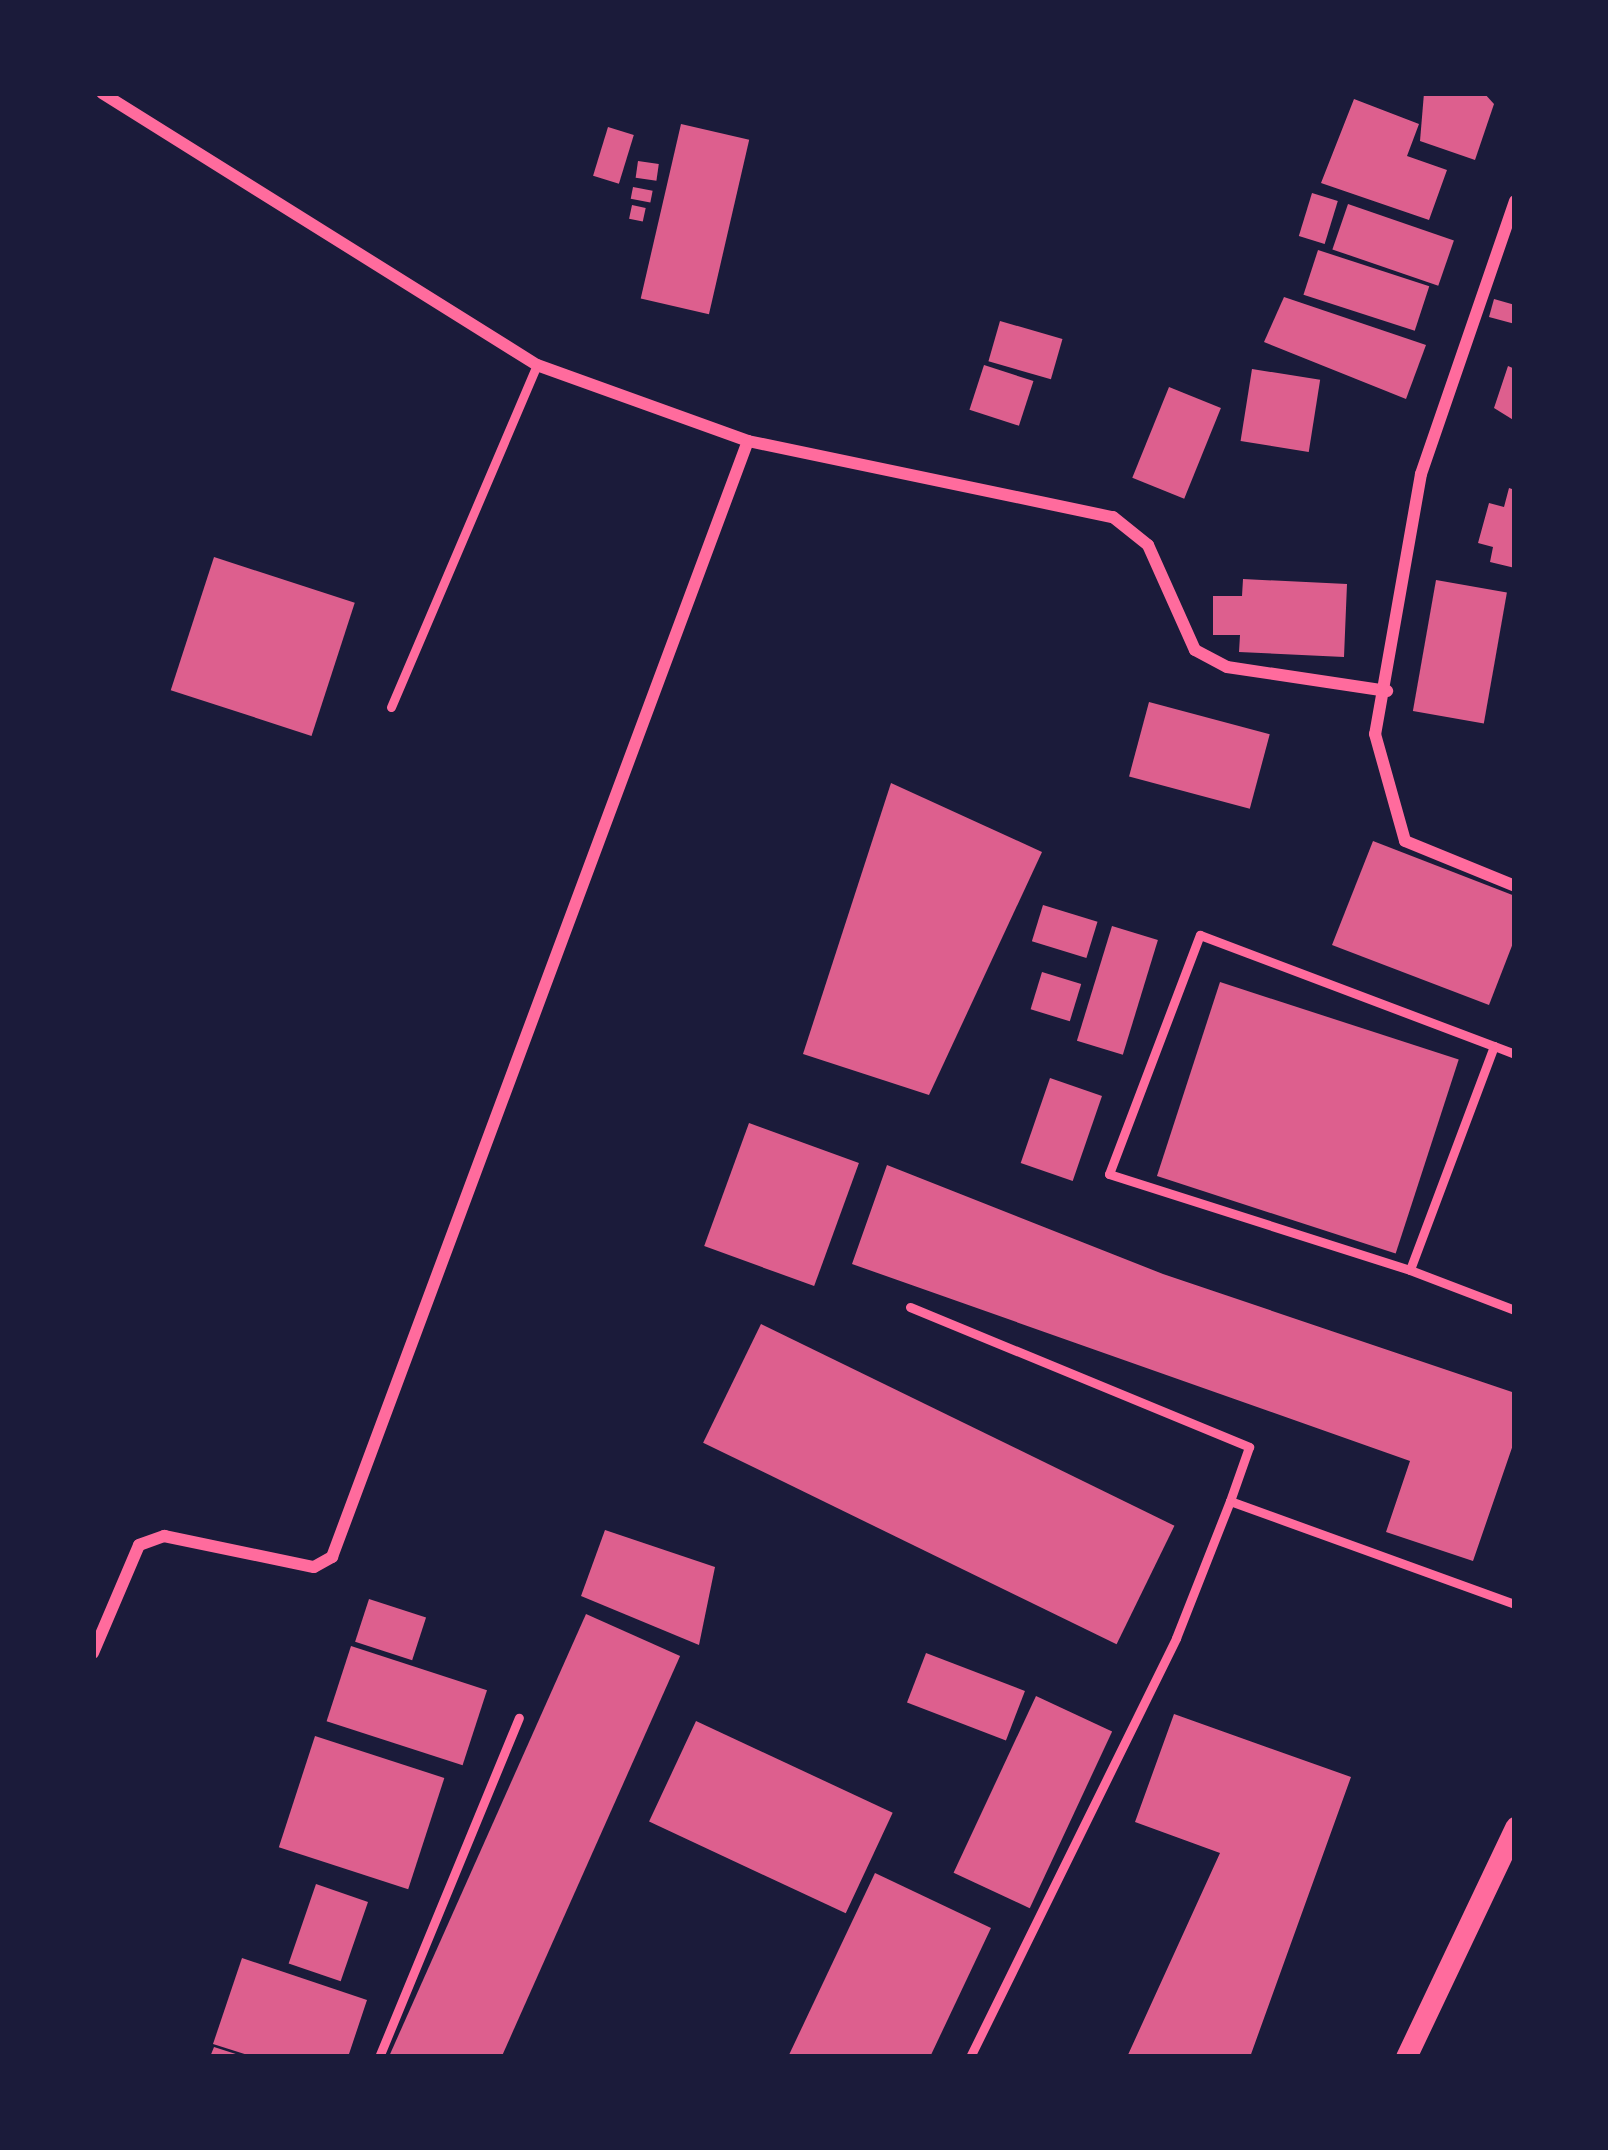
<!DOCTYPE html>
<html>
<head>
<meta charset="utf-8">
<style>
  body { margin:0 }
  #map { position:relative; width:1608px; height:2150px; overflow:hidden; background:#1b1b3a; font-family:Inter,sans-serif }
  div>[style] { position:absolute }
  .building>* { inset:0; background:#dd5f8e; transform-origin:0 0 }
  .service>* { height:9px; margin:-4.5px; padding:0 4.5px; transform-origin:4.5px; border-radius:4.5px; background:#ff6b9d }
  .minor>* { height:12px; margin:-6px; padding:0 6px; transform-origin:6px; border-radius:6px; background:#ff6b9d }
  .tertiary>* { height:21px; margin:-10.5px; padding:0 10.5px; transform-origin:10.5px; border-radius:10.5px; background:#ff6b9d }
  span { translate:-50% -50%; white-space:nowrap; text-align:center; line-height:1.15; -webkit-text-stroke:9px #1b1b3a; paint-order:stroke }
  .frame { position:absolute; inset:0; border:96px solid #1b1b3a; pointer-events:none }
</style>
</head>
<body>
<div id="map">
  <div class="building">
    <i style="clip-path:polygon(1424px 93px,1484px 93px,1494px 104px,1475px 160px,1420px 141px)"></i>
    <i style="clip-path:polygon(1354px 99px,1419px 124px,1407px 156px,1447px 170px,1429px 220px,1321px 183px)"></i>
    <i style="left:681px;top:124px;width:70px;height:179px;rotate:13deg"></i>
    <i style="left:608px;top:127px;width:27px;height:51px;rotate:17deg"></i>
    <i style="left:638px;top:161px;width:21px;height:17px;rotate:8deg"></i>
    <i style="left:633px;top:187px;width:20px;height:12px;rotate:11deg"></i>
    <i style="left:1312px;top:193px;width:27px;height:45px;rotate:17deg"></i>
    <i style="left:1348px;top:204px;width:112px;height:48px;rotate:19deg"></i>
    <i style="left:632px;top:205px;width:14px;height:14px;rotate:12deg"></i>
    <i style="left:1318px;top:250px;width:117px;height:47px;rotate:18deg"></i>
    <i style="clip-path:polygon(1284px 297px,1426px 345px,1406px 399px,1264px 342px)"></i>
    <i style="clip-path:polygon(1494px 299px,1515px 305px,1515px 324px,1489px 317px)"></i>
    <i style="left:1000px;top:321px;width:65px;height:42px;rotate:16deg"></i>
    <i style="left:984px;top:365px;width:52px;height:47px;rotate:18deg"></i>
    <i style="clip-path:polygon(1508px 366px,1515px 369px,1515px 421px,1494px 408px)"></i>
    <i style="left:1252px;top:369px;width:69px;height:73px;rotate:9deg"></i>
    <i style="left:1169px;top:387px;width:56px;height:98px;rotate:22deg"></i>
    <i style="clip-path:polygon(1509px 488px,1515px 490px,1515px 568px,1490px 562px,1493px 547px,1478px 543px,1489px 503px,1504px 507px)"></i>
    <i style="left:214px;top:557px;width:148px;height:140px;rotate:18deg"></i>
    <i style="clip-path:polygon(1243px 579px,1347px 584px,1344px 657px,1239px 652px,1240px 635px,1213px 635px,1213px 596px,1242px 596px)"></i>
    <i style="left:1436px;top:580px;width:72px;height:133px;rotate:10deg"></i>
    <i style="left:1149px;top:702px;width:125px;height:77px;rotate:15deg"></i>
    <i style="clip-path:polygon(891px 783px,1042px 852px,929px 1095px,803px 1054px)"></i>
    <i style="clip-path:polygon(1373px 841px,1515px 896px,1515px 938px,1489px 1005px,1332px 945px)"></i>
    <i style="left:1043px;top:905px;width:57px;height:38px;rotate:17deg"></i>
    <i style="left:1112px;top:926px;width:48px;height:120px;rotate:17deg"></i>
    <i style="left:1042px;top:972px;width:41px;height:39px;rotate:17deg"></i>
    <i style="left:1220px;top:982px;width:251px;height:204px;rotate:18deg"></i>
    <i style="left:1050px;top:1078px;width:55px;height:90px;rotate:19deg"></i>
    <i style="left:749px;top:1123px;width:117px;height:131px;rotate:20deg"></i>
    <i style="clip-path:polygon(887px 1165px,1163px 1274px,1515px 1393px,1515px 1439px,1473px 1561px,1386px 1532px,1410px 1461px,852px 1264px)"></i>
    <i style="left:761px;top:1324px;width:460px;height:132px;rotate:26deg"></i>
    <i style="clip-path:polygon(605px 1530px,715px 1567px,699px 1645px,581px 1596px)"></i>
    <i style="left:369px;top:1599px;width:60px;height:45px;rotate:18deg"></i>
    <i style="left:586px;top:1614px;width:103px;height:484px;rotate:24deg"></i>
    <i style="left:351px;top:1646px;width:143px;height:79px;rotate:18deg"></i>
    <i style="left:926px;top:1653px;width:106px;height:53px;rotate:21deg"></i>
    <i style="left:1036px;top:1696px;width:84px;height:195px;rotate:25deg"></i>
    <i style="clip-path:polygon(1174px 1714px,1351px 1777px,1250px 2057px,1127px 2057px,1220px 1853px,1135px 1822px)"></i>
    <i style="left:696px;top:1721px;width:217px;height:111px;rotate:25deg"></i>
    <i style="left:315px;top:1736px;width:136px;height:117px;rotate:18deg"></i>
    <i style="clip-path:polygon(875px 1873px,991px 1928px,930px 2057px,788px 2057px)"></i>
    <i style="left:316px;top:1884px;width:55px;height:84px;rotate:19deg"></i>
    <i style="clip-path:polygon(242px 1958px,367px 2000px,348px 2057px,254px 2057px,213px 2044px)"></i>
    <i style="clip-path:polygon(214px 2047px,242px 2056px,242px 2057px,210px 2057px)"></i>
  </div>
  <div class="service">
    <i style="left:391px;top:707px;width:372px;rotate:-66.9deg"></i>
    <i style="left:1515px;top:1054px;width:22px;rotate:-159deg"></i>
    <i style="left:1494px;top:1046px;width:239px;rotate:110.6deg"></i>
    <i style="left:1410px;top:1270px;width:112px;rotate:20.9deg"></i>
    <i style="left:1410px;top:1270px;width:316px;rotate:-162.3deg"></i>
    <i style="left:1109px;top:1174px;width:256px;rotate:-69.2deg"></i>
    <i style="left:1200px;top:935px;width:314px;rotate:20.7deg"></i>
    <i style="left:910px;top:1307px;width:367px;rotate:22.4deg"></i>
    <i style="left:1249px;top:1447px;width:57px;rotate:109.4deg"></i>
    <i style="left:1230px;top:1501px;width:303px;rotate:19.9deg"></i>
    <i style="left:379px;top:2057px;width:367px;rotate:-67.6deg"></i>
    <i style="left:970px;top:2057px;width:467px;rotate:-63.8deg"></i>
    <i style="left:1176px;top:1638px;width:147px;rotate:-68.5deg"></i>
  </div>
  <div class="minor">
    <i style="left:102px;top:93px;width:513px;rotate:32.02deg"></i>
    <i style="left:537px;top:365px;width:224px;rotate:19.8deg"></i>
    <i style="left:748px;top:441px;width:373px;rotate:11.8deg"></i>
    <i style="left:1113px;top:517px;width:45px;rotate:38.7deg"></i>
    <i style="left:1148px;top:545px;width:115px;rotate:65.9deg"></i>
    <i style="left:1195px;top:650px;width:36px;rotate:28deg"></i>
    <i style="left:1227px;top:667px;width:162px;rotate:8.5deg"></i>
    <i style="left:1515px;top:201px;width:289px;rotate:109deg"></i>
    <i style="left:1421px;top:474px;width:264px;rotate:100deg"></i>
    <i style="left:1375px;top:734px;width:111px;rotate:74.3deg"></i>
    <i style="left:1405px;top:841px;width:119px;rotate:22.2deg"></i>
    <i style="left:93px;top:1653px;width:117px;rotate:-66.9deg"></i>
    <i style="left:139px;top:1545px;width:27px;rotate:-20deg"></i>
    <i style="left:164px;top:1536px;width:153px;rotate:11.7deg"></i>
    <i style="left:314px;top:1567px;width:21px;rotate:-29deg"></i>
    <i style="left:332px;top:1557px;width:1191px;rotate:-69.56deg"></i>
  </div>
  <div class="tertiary">
    <i style="left:1406px;top:2057px;width:255px;rotate:-64.6deg"></i>
  </div>
  <div class="frame"></div>
</div>
</body>
</html>
